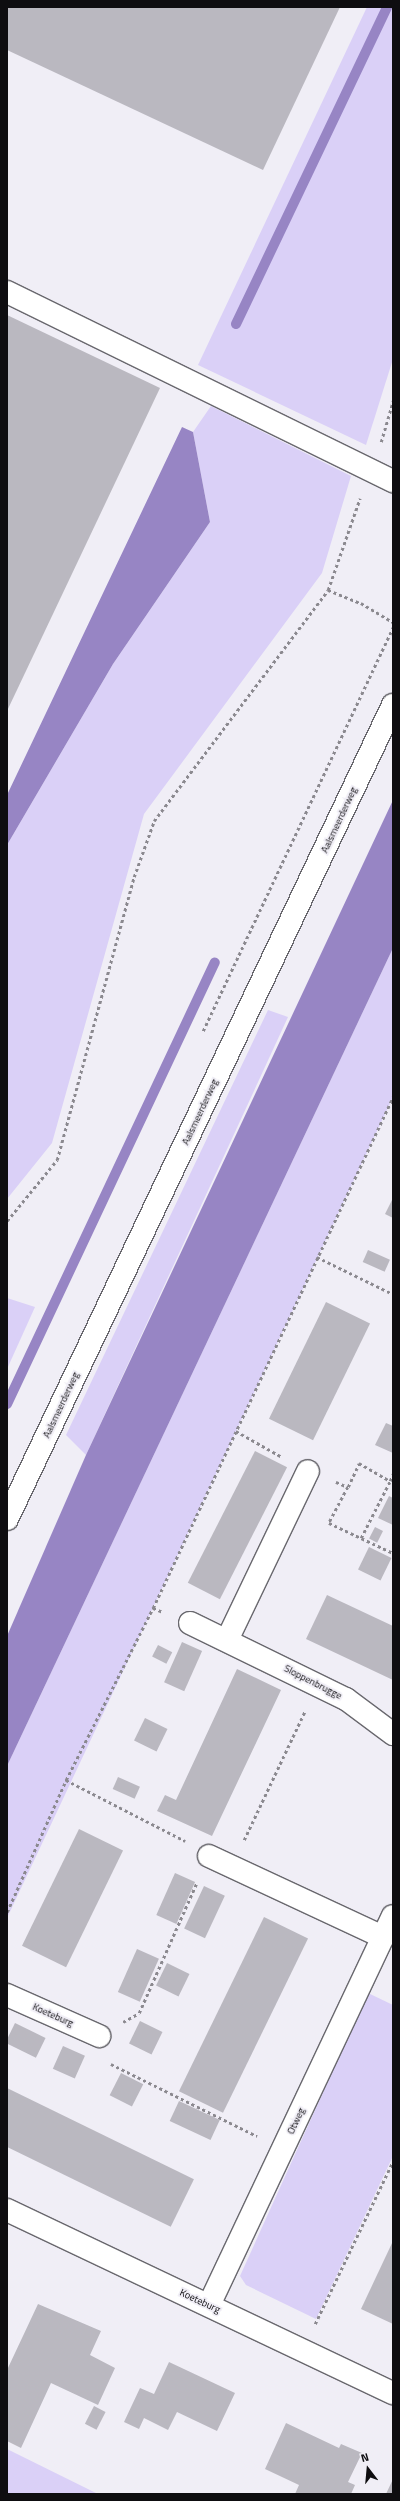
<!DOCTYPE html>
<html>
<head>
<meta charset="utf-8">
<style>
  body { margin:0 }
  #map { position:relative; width:400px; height:2501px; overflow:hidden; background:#f0eef6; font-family:"Titillium Web",sans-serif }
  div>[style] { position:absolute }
  .green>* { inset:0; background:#dad0f7 }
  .water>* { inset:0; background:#9785c4 }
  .stream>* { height:10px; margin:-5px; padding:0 5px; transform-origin:5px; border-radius:5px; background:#9785c4 }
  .building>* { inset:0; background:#bab8c0; transform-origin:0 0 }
  .path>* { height:2.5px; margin-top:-1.25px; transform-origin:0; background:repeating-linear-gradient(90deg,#8b898f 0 3px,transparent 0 6px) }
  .roads { filter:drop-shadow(1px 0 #69686e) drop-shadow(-1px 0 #69686e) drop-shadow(0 1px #69686e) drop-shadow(0 -1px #69686e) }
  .minor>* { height:22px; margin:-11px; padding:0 11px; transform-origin:11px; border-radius:11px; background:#fff }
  span { translate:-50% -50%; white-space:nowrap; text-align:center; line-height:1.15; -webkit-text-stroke:3.5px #f0eef6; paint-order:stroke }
  .street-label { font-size:10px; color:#0e0d10 }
  .frame { position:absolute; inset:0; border:8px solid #0e0d10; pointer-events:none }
  .north { position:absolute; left:348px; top:2449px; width:40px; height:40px; -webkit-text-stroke:3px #f0eef6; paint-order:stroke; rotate:344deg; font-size:11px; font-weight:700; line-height:16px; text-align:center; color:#0e0d10 }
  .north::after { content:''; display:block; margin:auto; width:14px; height:18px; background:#0e0d10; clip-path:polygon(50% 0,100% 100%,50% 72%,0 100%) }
</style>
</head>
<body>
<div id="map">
  <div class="green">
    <i style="clip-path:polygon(367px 7px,393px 7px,393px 359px,366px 445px,198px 365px)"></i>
    <i style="clip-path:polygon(211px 406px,351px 476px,322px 573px,144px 814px,52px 1143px,7px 1199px,7px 845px,113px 664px,210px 522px,193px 432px)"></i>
    <i style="clip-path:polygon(393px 948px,393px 1097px,7px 1918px,7px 1766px)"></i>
    <i style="clip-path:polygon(268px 1010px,288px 1017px,86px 1455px,66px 1435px)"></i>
    <i style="clip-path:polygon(7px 1298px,35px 1307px,7px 1369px)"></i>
    <i style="clip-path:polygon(368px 1993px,393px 2005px,393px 2156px,316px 2319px,246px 2285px,240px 2276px)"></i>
    <i style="clip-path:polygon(7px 2449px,98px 2494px,7px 2494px)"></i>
  </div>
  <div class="water">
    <i style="clip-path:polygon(182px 427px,193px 432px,210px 522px,113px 664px,7px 845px,7px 795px)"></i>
    <i style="clip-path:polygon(393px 800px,393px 948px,7px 1766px,7px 1636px,86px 1455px)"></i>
  </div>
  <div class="stream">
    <i style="left:236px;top:324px;width:351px;rotate:-64.5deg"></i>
    <i style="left:7px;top:1404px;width:488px;rotate:-64.8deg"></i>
  </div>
  <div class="building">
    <i style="clip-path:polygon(7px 7px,340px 7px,263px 170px,7px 50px)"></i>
    <i style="clip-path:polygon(7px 315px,160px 388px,7px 711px)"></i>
    <i style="clip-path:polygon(393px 1198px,393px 1218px,385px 1214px)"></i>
    <i style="left:368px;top:1250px;width:24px;height:13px;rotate:24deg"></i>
    <i style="left:326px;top:1302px;width:49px;height:130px;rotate:26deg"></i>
    <i style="clip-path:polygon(386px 1423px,393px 1426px,393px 1453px,375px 1445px)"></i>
    <i style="left:255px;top:1451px;width:36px;height:148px;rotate:27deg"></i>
    <i style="clip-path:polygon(389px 1496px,393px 1498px,393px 1525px,378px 1518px)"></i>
    <i style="left:375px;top:1527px;width:9px;height:13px;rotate:27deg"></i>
    <i style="left:369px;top:1547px;width:25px;height:25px;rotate:26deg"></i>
    <i style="clip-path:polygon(327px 1595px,393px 1626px,393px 1680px,306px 1639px)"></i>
    <i style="left:182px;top:1642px;width:22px;height:44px;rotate:24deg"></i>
    <i style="left:158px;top:1645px;width:16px;height:13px;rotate:27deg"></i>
    <i style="clip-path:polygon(237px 1669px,281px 1690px,212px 1836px,157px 1811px,165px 1795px,176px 1800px)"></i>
    <i style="left:145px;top:1718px;width:25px;height:25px;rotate:26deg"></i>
    <i style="left:118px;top:1777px;width:24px;height:13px;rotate:24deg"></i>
    <i style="left:79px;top:1829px;width:49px;height:130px;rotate:26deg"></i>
    <i style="left:175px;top:1873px;width:22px;height:46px;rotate:24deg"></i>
    <i style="left:204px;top:1886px;width:23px;height:47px;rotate:25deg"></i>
    <i style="left:264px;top:1917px;width:49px;height:194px;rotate:26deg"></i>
    <i style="left:137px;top:1949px;width:24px;height:47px;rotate:24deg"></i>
    <i style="left:167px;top:1963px;width:25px;height:25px;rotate:26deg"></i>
    <i style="left:140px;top:2021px;width:25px;height:25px;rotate:26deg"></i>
    <i style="left:15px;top:2023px;width:34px;height:22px;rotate:26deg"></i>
    <i style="left:63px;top:2046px;width:24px;height:25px;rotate:24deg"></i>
    <i style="left:121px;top:2073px;width:25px;height:25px;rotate:27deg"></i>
    <i style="left:7px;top:2088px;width:208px;height:53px;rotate:26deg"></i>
    <i style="left:179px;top:2101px;width:45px;height:22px;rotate:25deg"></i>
    <i style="clip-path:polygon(393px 2241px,393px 2324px,361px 2309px)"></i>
    <i style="clip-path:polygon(38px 2304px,101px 2331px,90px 2355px,115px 2368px,98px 2405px,51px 2383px,21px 2448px,7px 2441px,7px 2370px)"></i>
    <i style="clip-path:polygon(169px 2362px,235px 2393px,217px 2431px,177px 2412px,168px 2430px,144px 2418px,139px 2429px,124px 2422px,140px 2388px,154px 2394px)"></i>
    <i style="left:94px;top:2406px;width:13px;height:20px;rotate:27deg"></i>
    <i style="clip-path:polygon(286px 2423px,339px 2448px,341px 2444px,362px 2453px,348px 2482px,355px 2485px,351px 2494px,295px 2494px,299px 2485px,265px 2469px)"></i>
    <i style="clip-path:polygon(393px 2479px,393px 2494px,386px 2494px)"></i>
  </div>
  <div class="path">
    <i style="left:381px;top:442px;width:43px;rotate:-73.7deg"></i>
    <i style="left:328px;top:590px;width:35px;rotate:22deg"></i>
    <i style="left:361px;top:603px;width:37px;rotate:31deg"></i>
    <i style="left:203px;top:1031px;width:446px;rotate:-64.8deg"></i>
    <i style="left:7px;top:1221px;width:79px;rotate:-50.7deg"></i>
    <i style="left:57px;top:1160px;width:293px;rotate:-74.8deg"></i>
    <i style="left:134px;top:877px;width:59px;rotate:-70.3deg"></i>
    <i style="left:154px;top:821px;width:289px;rotate:-53deg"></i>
    <i style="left:328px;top:590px;width:97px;rotate:-70.8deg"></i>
    <i style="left:317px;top:1257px;width:85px;rotate:26deg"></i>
    <i style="left:236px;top:1431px;width:53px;rotate:29.5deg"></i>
    <i style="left:336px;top:1482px;width:13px;rotate:23deg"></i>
    <i style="left:348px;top:1487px;width:26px;rotate:-65deg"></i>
    <i style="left:359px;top:1463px;width:36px;rotate:30deg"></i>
    <i style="left:390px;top:1481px;width:8px;rotate:-67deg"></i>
    <i style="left:348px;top:1487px;width:41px;rotate:117.8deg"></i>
    <i style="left:329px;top:1523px;width:71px;rotate:25.1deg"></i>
    <i style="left:361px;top:1538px;width:64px;rotate:-63deg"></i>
    <i style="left:153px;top:1608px;width:11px;rotate:22deg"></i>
    <i style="left:66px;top:1780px;width:134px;rotate:27.1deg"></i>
    <i style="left:244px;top:1840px;width:143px;rotate:-64.7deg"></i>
    <i style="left:7px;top:1912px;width:145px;rotate:-65.9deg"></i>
    <i style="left:66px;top:1780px;width:193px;rotate:-63.2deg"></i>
    <i style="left:153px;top:1608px;width:565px;rotate:-64.84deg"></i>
    <i style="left:123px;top:2022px;width:18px;rotate:-29deg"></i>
    <i style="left:139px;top:2013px;width:143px;rotate:-66.1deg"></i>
    <i style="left:111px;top:2064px;width:163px;rotate:26.3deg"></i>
    <i style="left:315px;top:2324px;width:181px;rotate:-64.4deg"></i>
  </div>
  <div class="roads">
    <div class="minor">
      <i style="left:7px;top:292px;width:430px;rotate:26.1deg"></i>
      <i style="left:7px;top:1519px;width:901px;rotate:-64.63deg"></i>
      <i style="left:190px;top:1623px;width:174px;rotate:26deg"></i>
      <i style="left:346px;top:1699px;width:59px;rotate:36.7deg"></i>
      <i style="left:227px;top:1640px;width:187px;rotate:-64.4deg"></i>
      <i style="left:209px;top:1856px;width:192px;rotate:25deg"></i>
      <i style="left:7px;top:1995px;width:101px;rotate:24deg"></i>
      <i style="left:7px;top:2210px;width:427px;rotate:25.4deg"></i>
      <i style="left:209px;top:2305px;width:430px;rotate:-64.7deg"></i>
    </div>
  </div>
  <div class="street-label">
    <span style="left:339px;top:820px;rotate:-65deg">Aalsmeerderweg</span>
    <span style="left:200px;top:1112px;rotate:-65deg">Aalsmeerderweg</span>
    <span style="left:61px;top:1405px;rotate:-65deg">Aalsmeerderweg</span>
    <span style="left:313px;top:1682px;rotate:27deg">Sloppenbrugge</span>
    <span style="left:53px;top:2015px;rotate:24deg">Koeteburg</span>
    <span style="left:296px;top:2121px;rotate:-65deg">Otweg</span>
    <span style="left:200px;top:2301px;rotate:25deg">Koeteburg</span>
  </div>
  <div class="frame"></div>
  <div class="north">N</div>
</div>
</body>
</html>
